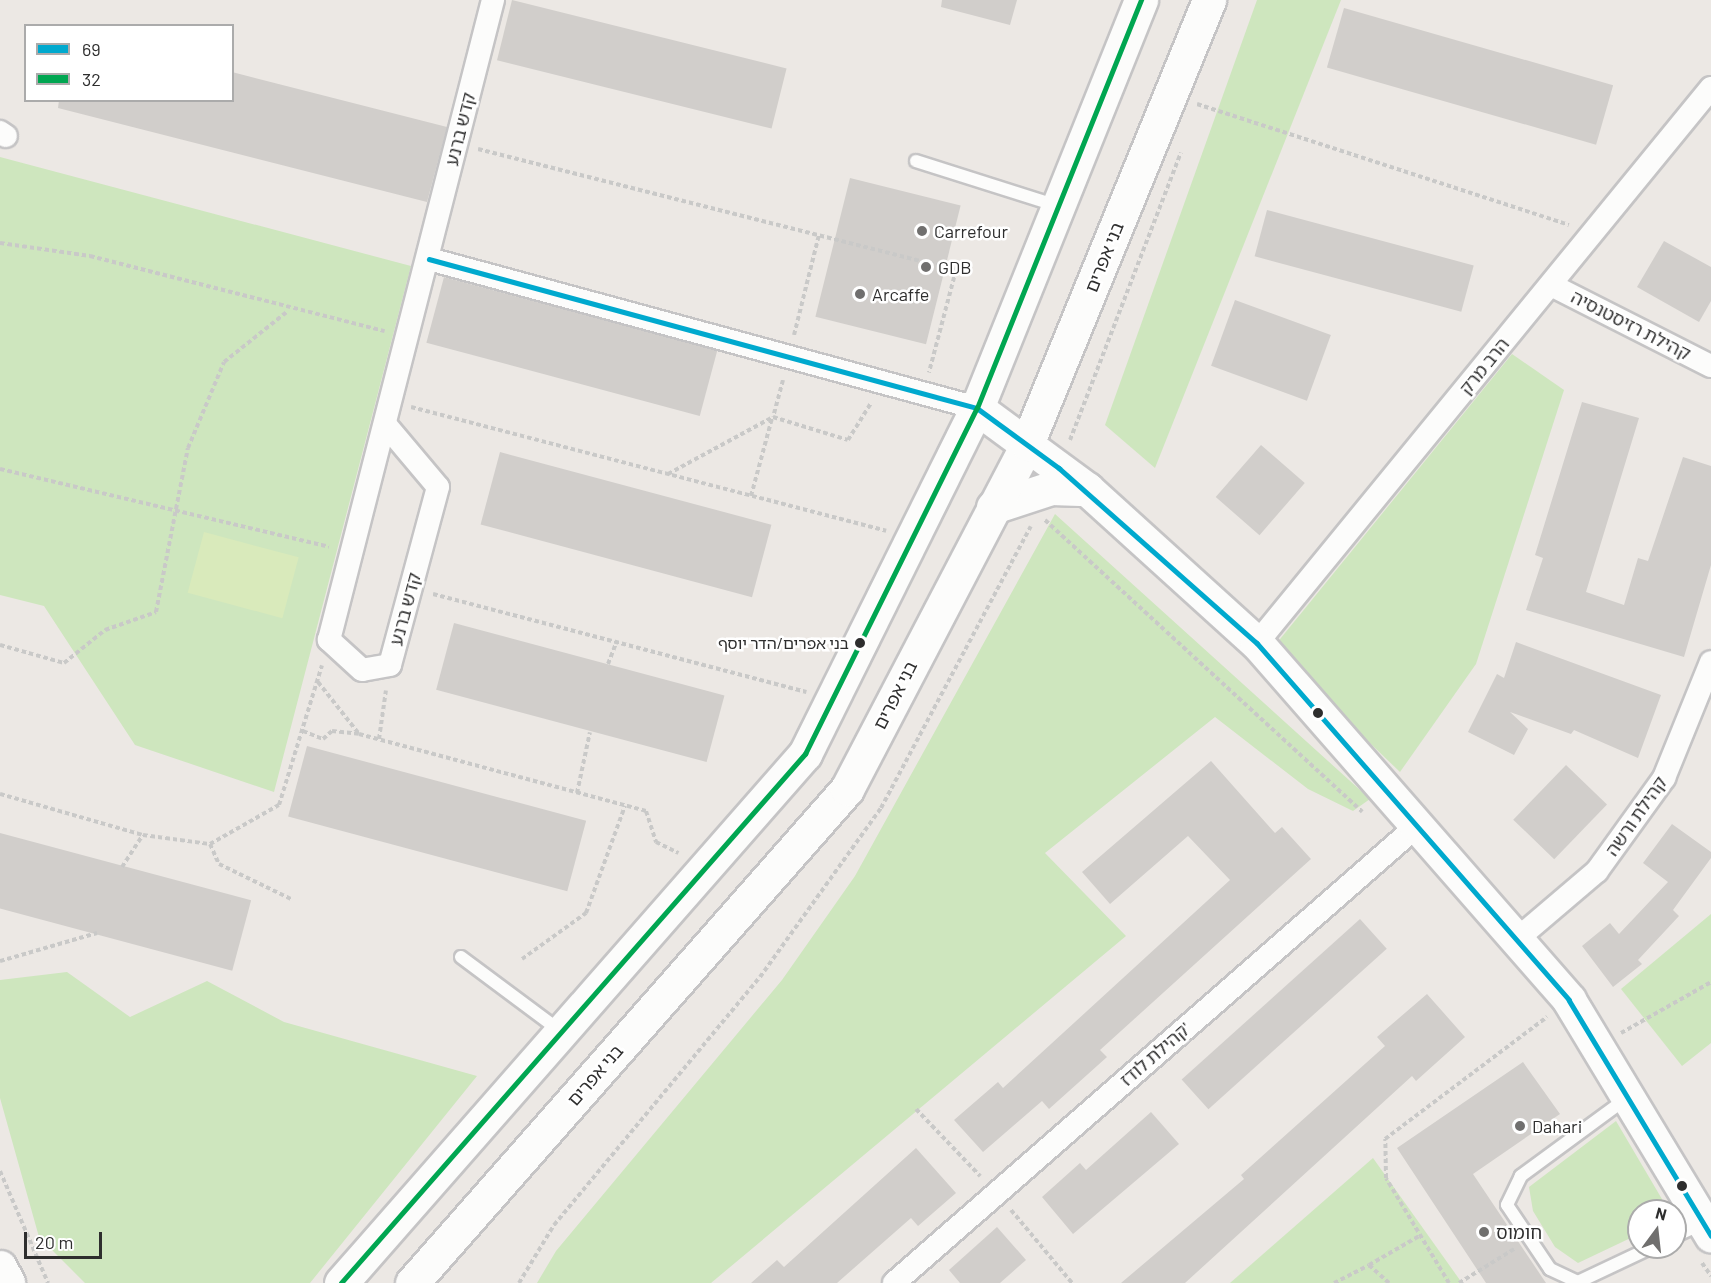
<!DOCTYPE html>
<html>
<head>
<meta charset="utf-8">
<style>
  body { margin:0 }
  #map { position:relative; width:1711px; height:1283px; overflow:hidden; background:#ece8e4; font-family:Barlow,"Noto Sans Hebrew",sans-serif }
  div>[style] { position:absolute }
  .green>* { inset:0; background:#cee6be }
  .pitch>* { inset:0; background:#d9eabb; transform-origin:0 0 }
  .building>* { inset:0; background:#d1cecb; transform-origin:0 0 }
  .path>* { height:4px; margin-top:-2px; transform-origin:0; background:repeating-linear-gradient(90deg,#c9c9c8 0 4.5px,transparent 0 7.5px) }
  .roads { filter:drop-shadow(2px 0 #c5c4c5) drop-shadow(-2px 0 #c5c4c5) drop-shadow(0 2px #c5c4c5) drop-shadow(0 -2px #c5c4c5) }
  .lane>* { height:12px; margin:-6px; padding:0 6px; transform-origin:6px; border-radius:6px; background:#fcfcfb }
  .street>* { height:22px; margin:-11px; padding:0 11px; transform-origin:11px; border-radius:11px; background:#fcfcfb }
  .secondary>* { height:33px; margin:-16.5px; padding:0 16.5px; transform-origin:16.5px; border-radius:16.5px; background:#fcfcfb }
  .bus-1>* { height:4.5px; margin:-2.25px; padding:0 2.25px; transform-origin:2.25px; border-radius:2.25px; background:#00a9ce }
  .bus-2>* { height:4.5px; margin:-2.25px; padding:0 2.25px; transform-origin:2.25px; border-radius:2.25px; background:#00a651 }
  .dots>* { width:16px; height:16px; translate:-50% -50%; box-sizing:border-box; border:3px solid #fff; border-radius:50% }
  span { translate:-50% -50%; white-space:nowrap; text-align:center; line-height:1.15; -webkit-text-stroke:5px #fff; paint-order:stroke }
  .bus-label { font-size:16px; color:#2e2e2e }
  .right { translate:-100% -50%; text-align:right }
  .street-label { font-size:18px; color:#2e2e2e }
  .poi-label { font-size:18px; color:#2e2e2e }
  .left { translate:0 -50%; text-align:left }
  .legend { position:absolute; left:24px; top:24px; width:210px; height:78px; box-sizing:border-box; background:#fff; border:2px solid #ababab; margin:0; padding:8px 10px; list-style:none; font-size:18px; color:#2e2e2e }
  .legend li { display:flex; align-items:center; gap:12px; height:30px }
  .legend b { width:30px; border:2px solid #ababab }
  .north { position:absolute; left:1627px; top:1199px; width:60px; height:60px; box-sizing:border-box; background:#fff; border:2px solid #ababab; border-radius:50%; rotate:15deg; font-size:16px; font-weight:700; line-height:24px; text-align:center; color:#2e2e2e }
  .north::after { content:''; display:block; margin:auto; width:21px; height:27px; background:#706f6e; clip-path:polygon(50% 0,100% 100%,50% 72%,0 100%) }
  .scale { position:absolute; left:24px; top:1232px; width:78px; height:27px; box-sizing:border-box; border:3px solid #2e2e2e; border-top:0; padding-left:8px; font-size:18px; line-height:21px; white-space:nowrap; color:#2e2e2e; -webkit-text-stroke:4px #fff; paint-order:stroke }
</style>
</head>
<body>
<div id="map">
  <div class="green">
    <i style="clip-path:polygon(1257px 0,1341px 0,1155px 468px,1105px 425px)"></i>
    <i style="clip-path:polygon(0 157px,411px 266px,274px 792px,135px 745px,44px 606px,0 595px)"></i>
    <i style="clip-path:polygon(1512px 354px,1564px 390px,1476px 664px,1400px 772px,1272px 649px)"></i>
    <i style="clip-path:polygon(1055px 514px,1370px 799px,1353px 811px,1308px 789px,1215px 717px,1045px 853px,1126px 936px,711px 1283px,537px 1283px,556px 1251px,782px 980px,855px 876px)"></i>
    <i style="clip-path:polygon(1711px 914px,1711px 1043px,1682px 1066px,1621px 989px)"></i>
    <i style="clip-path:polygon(67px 972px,130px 1017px,207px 981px,284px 1022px,477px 1076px,310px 1283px,85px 1283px,39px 1237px,0 1098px,0 980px)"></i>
    <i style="clip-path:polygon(1616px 1121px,1669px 1211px,1639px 1211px,1639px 1234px,1578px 1263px,1555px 1247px,1533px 1211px,1529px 1187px)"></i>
    <i style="clip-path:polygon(1373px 1158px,1462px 1283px,1230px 1283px)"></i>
  </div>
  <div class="pitch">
    <i style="left:204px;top:532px;width:98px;height:63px;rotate:15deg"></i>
  </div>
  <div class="building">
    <i style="left:512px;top:0;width:283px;height:62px;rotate:14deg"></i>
    <i style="clip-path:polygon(942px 0,1017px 0,1010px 25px,941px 7px)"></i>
    <i style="left:1344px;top:8px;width:280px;height:62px;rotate:16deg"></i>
    <i style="clip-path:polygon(232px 72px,447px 127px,427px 202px,58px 108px,59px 100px,232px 100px)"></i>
    <i style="left:850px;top:178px;width:114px;height:143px;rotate:14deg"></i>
    <i style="left:1267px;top:210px;width:214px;height:48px;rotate:15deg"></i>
    <i style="clip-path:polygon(1664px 241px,1711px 267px,1711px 301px,1699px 322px,1637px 287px)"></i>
    <i style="left:444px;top:277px;width:283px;height:68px;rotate:15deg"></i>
    <i style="left:1235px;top:300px;width:102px;height:70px;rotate:20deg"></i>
    <i style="clip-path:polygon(1582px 402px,1639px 418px,1586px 592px,1624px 605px,1638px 558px,1648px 561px,1683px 457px,1711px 466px,1711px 565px,1684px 657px,1526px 610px,1543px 558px,1535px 555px)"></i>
    <i style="left:1261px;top:445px;width:58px;height:69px;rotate:41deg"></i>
    <i style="left:500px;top:452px;width:281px;height:75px;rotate:15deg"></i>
    <i style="left:454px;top:623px;width:280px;height:69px;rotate:15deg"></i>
    <i style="clip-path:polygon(1516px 642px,1661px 695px,1638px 758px,1574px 730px,1571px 734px,1510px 712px,1528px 729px,1514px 755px,1468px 732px,1497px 674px,1504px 678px)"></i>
    <i style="left:307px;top:746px;width:289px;height:73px;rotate:15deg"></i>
    <i style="clip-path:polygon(1211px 761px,1275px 833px,1282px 827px,1311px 859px,1100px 1050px,1107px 1057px,1049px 1109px,1042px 1101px,983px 1152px,954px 1120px,998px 1082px,1003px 1088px,1230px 880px,1188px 836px,1110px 904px,1082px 872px)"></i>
    <i style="left:1566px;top:765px;width:57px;height:76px;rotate:44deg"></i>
    <i style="clip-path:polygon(1672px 824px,1711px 852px,1711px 858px,1673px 910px,1679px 916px,1638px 960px,1642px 964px,1613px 987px,1582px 946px,1610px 923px,1619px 934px,1668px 882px,1643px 863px)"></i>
    <i style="left:0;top:833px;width:260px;height:73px;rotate:15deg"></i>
    <i style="left:1360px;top:919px;width:40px;height:240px;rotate:48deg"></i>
    <i style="clip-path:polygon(1427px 994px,1465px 1037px,1416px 1081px,1412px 1076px,1185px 1283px,1121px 1283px,1244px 1179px,1241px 1175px,1385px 1046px,1377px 1037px)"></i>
    <i style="clip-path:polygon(1523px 1062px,1560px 1114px,1473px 1174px,1546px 1283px,1486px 1283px,1397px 1148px)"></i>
    <i style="clip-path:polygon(1151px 1112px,1179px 1144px,1073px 1234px,1042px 1197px,1080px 1163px,1086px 1170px)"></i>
    <i style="clip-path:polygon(916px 1148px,956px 1193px,918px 1226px,911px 1218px,837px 1283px,751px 1283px,777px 1260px,784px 1267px)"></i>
    <i style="clip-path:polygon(997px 1227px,1026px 1260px,1000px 1283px,960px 1283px,949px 1270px)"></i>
  </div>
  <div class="path">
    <i style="left:1197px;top:104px;width:391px;rotate:18deg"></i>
    <i style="left:478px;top:149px;width:493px;rotate:14.2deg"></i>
    <i style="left:956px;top:270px;width:106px;rotate:104.8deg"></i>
    <i style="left:0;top:243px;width:91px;rotate:8.2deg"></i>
    <i style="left:90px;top:256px;width:304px;rotate:14.3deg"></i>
    <i style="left:794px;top:335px;width:103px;rotate:-76deg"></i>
    <i style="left:783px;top:380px;width:38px;rotate:105deg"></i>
    <i style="left:773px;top:417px;width:78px;rotate:17deg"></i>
    <i style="left:848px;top:440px;width:44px;rotate:-58.1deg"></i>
    <i style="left:411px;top:407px;width:491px;rotate:14.6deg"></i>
    <i style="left:1070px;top:440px;width:308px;rotate:-68.9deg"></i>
    <i style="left:0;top:469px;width:338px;rotate:13.3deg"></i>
    <i style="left:668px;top:474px;width:119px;rotate:-28.5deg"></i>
    <i style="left:751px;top:496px;width:81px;rotate:-74.9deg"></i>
    <i style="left:1045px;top:520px;width:431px;rotate:42.6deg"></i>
    <i style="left:433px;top:594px;width:386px;rotate:14.7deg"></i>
    <i style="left:0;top:645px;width:66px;rotate:15.7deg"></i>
    <i style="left:64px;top:663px;width:53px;rotate:-38.8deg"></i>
    <i style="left:105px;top:630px;width:54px;rotate:-19.4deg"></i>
    <i style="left:156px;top:612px;width:167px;rotate:-79deg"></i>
    <i style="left:188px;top:448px;width:93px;rotate:-67.3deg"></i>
    <i style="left:224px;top:362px;width:82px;rotate:-38.6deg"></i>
    <i style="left:608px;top:664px;width:25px;rotate:-69deg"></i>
    <i style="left:318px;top:682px;width:66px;rotate:51.7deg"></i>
    <i style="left:359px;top:734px;width:297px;rotate:15deg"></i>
    <i style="left:646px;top:811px;width:33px;rotate:72deg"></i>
    <i style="left:656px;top:842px;width:25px;rotate:26deg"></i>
    <i style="left:303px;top:731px;width:22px;rotate:22deg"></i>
    <i style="left:323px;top:739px;width:12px;rotate:-42deg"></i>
    <i style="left:332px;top:731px;width:27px;rotate:6deg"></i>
    <i style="left:379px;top:739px;width:49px;rotate:-81.9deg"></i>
    <i style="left:577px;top:793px;width:62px;rotate:-78deg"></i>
    <i style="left:0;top:794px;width:149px;rotate:16deg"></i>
    <i style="left:143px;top:835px;width:68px;rotate:7.7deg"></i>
    <i style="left:210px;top:844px;width:79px;rotate:-29.5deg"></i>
    <i style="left:279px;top:805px;width:146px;rotate:-72.9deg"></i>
    <i style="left:210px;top:844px;width:22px;rotate:66deg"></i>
    <i style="left:219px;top:864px;width:80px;rotate:25.9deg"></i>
    <i style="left:122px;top:867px;width:38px;rotate:-57deg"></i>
    <i style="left:522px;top:959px;width:79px;rotate:-35.7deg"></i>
    <i style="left:586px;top:913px;width:114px;rotate:-70deg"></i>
    <i style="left:0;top:961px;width:101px;rotate:-16.1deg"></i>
    <i style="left:1621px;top:1033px;width:103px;rotate:-29.5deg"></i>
    <i style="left:916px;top:1109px;width:93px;rotate:46.3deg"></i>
    <i style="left:0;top:1171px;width:122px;rotate:66.8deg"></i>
    <i style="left:1011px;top:1210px;width:95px;rotate:50.1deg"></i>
    <i style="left:1702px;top:1263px;width:16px;rotate:55deg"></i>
    <i style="left:1369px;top:1265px;width:60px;rotate:-30deg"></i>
    <i style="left:519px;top:1283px;width:68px;rotate:-58.9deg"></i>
    <i style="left:554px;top:1225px;width:322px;rotate:-50.3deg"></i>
    <i style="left:760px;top:977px;width:208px;rotate:-54.4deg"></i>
    <i style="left:881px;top:808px;width:319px;rotate:-62deg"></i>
    <i style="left:1334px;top:1283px;width:39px;rotate:-27deg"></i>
    <i style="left:1369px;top:1265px;width:27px;rotate:42deg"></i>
    <i style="left:1449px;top:1283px;width:122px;rotate:-121deg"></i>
    <i style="left:1386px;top:1178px;width:39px;rotate:-91deg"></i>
    <i style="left:1385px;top:1139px;width:203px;rotate:-37deg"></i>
    <i style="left:1459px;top:1283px;width:65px;rotate:-31.7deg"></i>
  </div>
  <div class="roads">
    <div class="lane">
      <i style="left:916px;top:161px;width:149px;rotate:17.6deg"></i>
      <i style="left:461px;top:957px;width:122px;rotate:36.7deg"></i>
      <i style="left:1627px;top:1098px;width:132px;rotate:143.7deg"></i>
      <i style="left:1521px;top:1176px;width:32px;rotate:116deg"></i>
      <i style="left:1507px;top:1205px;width:77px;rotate:56.1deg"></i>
      <i style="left:1550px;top:1269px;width:31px;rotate:25deg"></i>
      <i style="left:1578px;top:1282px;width:82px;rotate:-25.3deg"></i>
      <i style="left:1675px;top:1236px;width:29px;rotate:-25deg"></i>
    </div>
    <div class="street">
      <i style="left:0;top:132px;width:7px;rotate:34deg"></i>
      <i style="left:429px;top:259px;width:568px;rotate:15.21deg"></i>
      <i style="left:1551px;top:285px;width:179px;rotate:26.9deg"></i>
      <i style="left:385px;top:424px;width:82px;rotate:49.9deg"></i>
      <i style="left:438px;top:487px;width:184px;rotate:105.1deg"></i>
      <i style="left:390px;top:665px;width:28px;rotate:170deg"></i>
      <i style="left:362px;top:670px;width:45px;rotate:-137.7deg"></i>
      <i style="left:329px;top:640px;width:661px;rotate:-75.63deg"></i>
      <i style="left:1257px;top:643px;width:717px;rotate:-50.72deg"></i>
      <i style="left:1516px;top:940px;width:106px;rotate:-40.4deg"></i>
      <i style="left:1597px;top:871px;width:115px;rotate:-54.2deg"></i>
      <i style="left:1664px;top:778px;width:125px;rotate:-67.9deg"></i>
      <i style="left:894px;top:1283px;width:695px;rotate:-41.15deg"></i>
    </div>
    <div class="secondary">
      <i style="left:977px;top:408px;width:137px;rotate:36.4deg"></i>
      <i style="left:1087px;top:489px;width:229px;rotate:42.2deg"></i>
      <i style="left:1257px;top:643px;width:474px;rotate:48.8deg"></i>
      <i style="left:1569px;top:1000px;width:275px;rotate:58.9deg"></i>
      <i style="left:993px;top:507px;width:61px;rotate:-18.1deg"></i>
      <i style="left:1051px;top:488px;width:36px;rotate:2deg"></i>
      <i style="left:0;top:1267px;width:18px;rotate:63deg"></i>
      <i style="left:341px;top:1283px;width:704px;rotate:-48.75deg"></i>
      <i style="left:805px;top:754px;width:386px;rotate:-63.6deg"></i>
      <i style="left:977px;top:408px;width:440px;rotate:-68.1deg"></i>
      <i style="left:412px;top:1283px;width:658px;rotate:-48.63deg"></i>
      <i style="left:847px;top:789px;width:389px;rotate:-62.4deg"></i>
      <i style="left:1027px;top:444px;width:480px;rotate:-67.7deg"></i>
    </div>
  </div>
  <div class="bus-1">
    <i style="left:429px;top:259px;width:568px;rotate:15.21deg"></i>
    <i style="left:977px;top:408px;width:102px;rotate:36.2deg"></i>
    <i style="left:1059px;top:468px;width:264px;rotate:41.5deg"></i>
    <i style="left:1257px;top:643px;width:474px;rotate:48.8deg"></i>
    <i style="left:1569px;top:1000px;width:275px;rotate:58.9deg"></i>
  </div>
  <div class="bus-2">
    <i style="left:341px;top:1283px;width:704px;rotate:-48.75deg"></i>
    <i style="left:805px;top:754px;width:386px;rotate:-63.6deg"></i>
    <i style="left:977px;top:408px;width:440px;rotate:-68.1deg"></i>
  </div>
  <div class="dots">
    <i style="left:922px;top:231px;background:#706f6e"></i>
    <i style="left:926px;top:267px;background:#706f6e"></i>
    <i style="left:860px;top:294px;background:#706f6e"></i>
    <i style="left:860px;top:643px;background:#2e2e2e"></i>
    <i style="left:1318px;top:713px;background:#2e2e2e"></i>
    <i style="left:1520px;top:1126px;background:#706f6e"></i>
    <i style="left:1682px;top:1186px;background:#2e2e2e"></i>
    <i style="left:1484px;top:1232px;background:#706f6e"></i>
  </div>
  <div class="bus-label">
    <span class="right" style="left:849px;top:643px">בני אפרים/הדר יוסף</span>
  </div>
  <div class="street-label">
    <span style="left:460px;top:129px;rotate:-76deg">קדש ברנע</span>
    <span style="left:1104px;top:257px;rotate:-68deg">בני אפרים</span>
    <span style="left:1631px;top:325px;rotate:27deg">קהילת רזיסטנסיה</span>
    <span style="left:1484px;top:366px;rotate:-51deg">הרב מרק</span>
    <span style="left:405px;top:609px;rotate:-75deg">קדש ברנע</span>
    <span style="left:895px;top:695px;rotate:-63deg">בני אפרים</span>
    <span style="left:1636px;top:816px;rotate:-55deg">קהילת ורשה</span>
    <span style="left:1155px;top:1054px;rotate:-41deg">קהילת לודז'</span>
    <span style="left:595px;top:1075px;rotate:-49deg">בני אפרים</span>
  </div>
  <div class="poi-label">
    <span class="left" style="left:934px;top:231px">Carrefour</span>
    <span class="left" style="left:938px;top:267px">GDB</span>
    <span class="left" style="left:872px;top:294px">Arcaffe</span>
    <span class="left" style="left:1532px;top:1126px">Dahari</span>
    <span class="left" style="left:1496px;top:1232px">חומוס</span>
  </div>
  <ul class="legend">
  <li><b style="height:8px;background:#00a9ce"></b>69</li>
  <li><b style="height:8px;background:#00a651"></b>32</li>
  </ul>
  <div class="north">N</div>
  <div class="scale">20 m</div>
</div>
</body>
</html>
